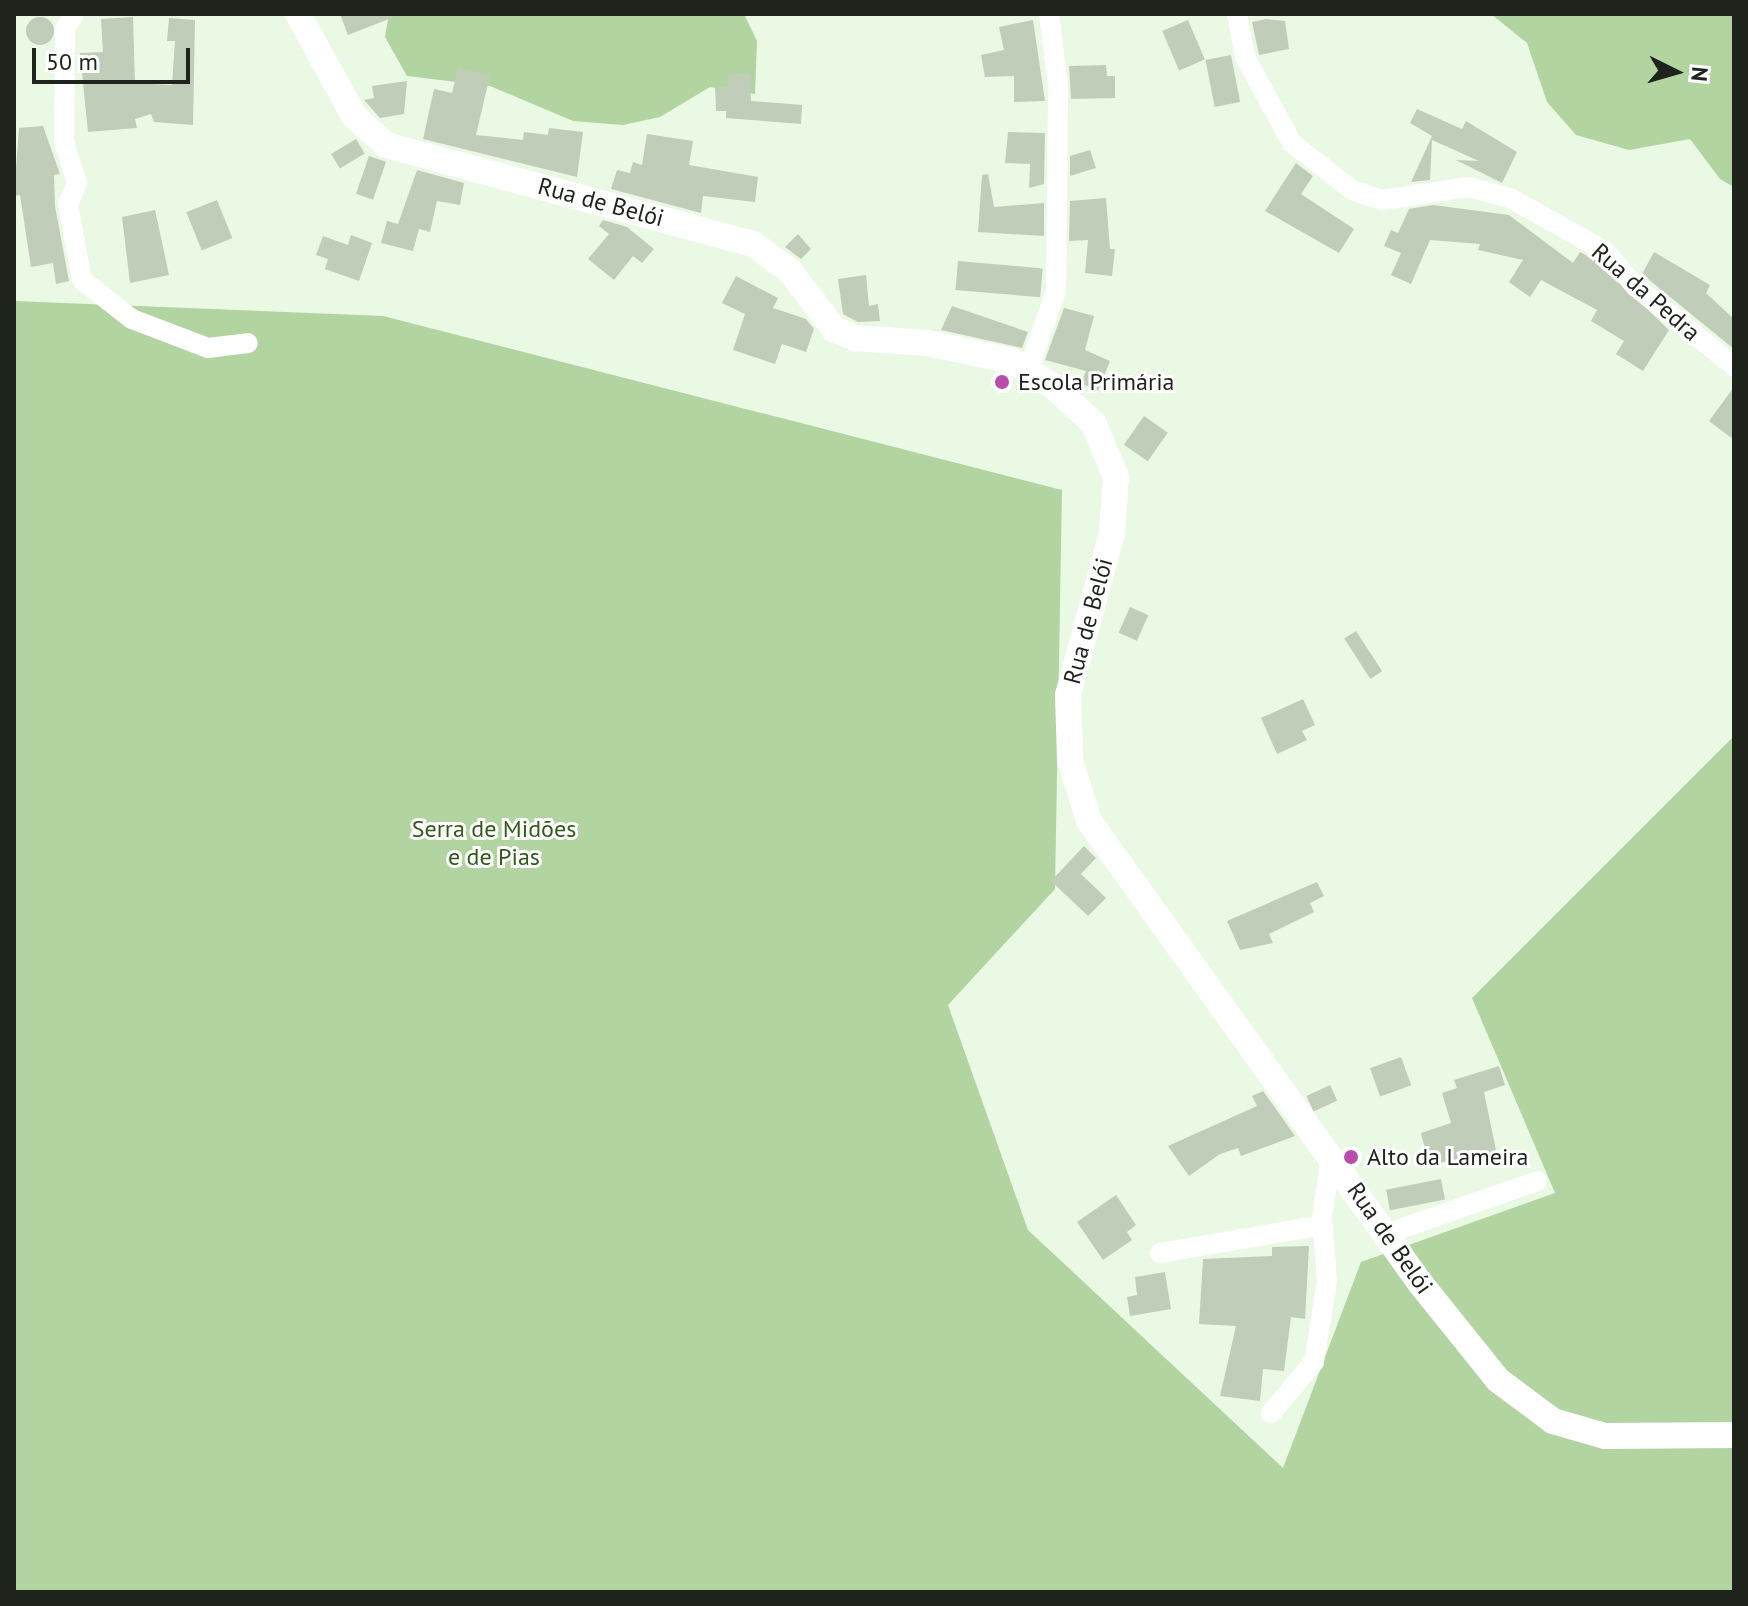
<!DOCTYPE html>
<html>
<head>
<meta charset="utf-8">
<style>
  body { margin:0 }
  #map { position:relative; width:1748px; height:1606px; overflow:hidden; background:#eaf9e4; font-family:"PT Sans",sans-serif }
  div>[style] { position:absolute }
  .green>* { inset:0; background:#b1d4a1 }
  .building>* { inset:0; background:#c0cdb9; transform-origin:0 0 }
  .round { border-radius:50% }
  .minor>* { height:20px; margin:-10px; padding:0 10px; transform-origin:10px; border-radius:10px; background:#fff }
  .tertiary>* { height:26px; margin:-13px; padding:0 13px; transform-origin:13px; border-radius:13px; background:#fff }
  .dots>* { width:22px; height:22px; translate:-50% -50%; box-sizing:border-box; border:4px solid #fff; border-radius:50% }
  span { translate:-50% -50%; white-space:nowrap; text-align:center; line-height:1.15; -webkit-text-stroke:6px #fff; paint-order:stroke }
  .street-label { font-size:24px; color:#1e231c }
  .poi-label { font-size:24px; color:#1e231c }
  .left { translate:0 -50%; text-align:left }
  .park-label { font-size:24px; color:#315a18 }
  .frame { position:absolute; inset:0; border:16px solid #1e231c; pointer-events:none }
  .north { position:absolute; left:1636px; top:32px; width:80px; height:80px; -webkit-text-stroke:6px #fff; paint-order:stroke; rotate:95deg; font-size:22px; font-weight:700; line-height:32px; text-align:center; color:#1e231c }
  .north::after { content:''; display:block; margin:auto; width:28px; height:36px; background:#1e231c; clip-path:polygon(50% 0,100% 100%,50% 72%,0 100%) }
  .scale { position:absolute; left:32px; top:48px; width:158px; height:36px; box-sizing:border-box; border:4px solid #1e231c; border-top:0; padding-left:10px; font-size:24px; line-height:28px; white-space:nowrap; color:#1e231c; -webkit-text-stroke:6px #fff; paint-order:stroke }
</style>
</head>
<body>
<div id="map">
  <div class="green">
    <i style="clip-path:polygon(389px 14px,744px 14px,757px 41px,755px 94px,710px 87px,660px 117px,623px 125px,573px 121px,490px 86px,407px 76px,385px 37px)"></i>
    <i style="clip-path:polygon(1491px 14px,1734px 14px,1734px 187px,1720px 179px,1690px 139px,1629px 150px,1576px 135px,1547px 102px,1527px 43px)"></i>
    <i style="clip-path:polygon(14px 301px,383px 316px,1062px 490px,1055px 889px,948px 1005px,1028px 1230px,1283px 1468px,1361px 1262px,1555px 1193px,1472px 998px,1734px 736px,1734px 1592px,14px 1592px)"></i>
  </div>
  <div class="building">
    <i style="clip-path:polygon(340px 14px,399px 14px,399px 15px,348px 35px)"></i>
    <i style="clip-path:polygon(133px 17px,135px 83px,172px 85px,175px 41px,167px 41px,169px 18px,195px 20px,193px 125px,154px 122px,151px 114px,135px 119px,137px 128px,88px 132px,80px 53px,103px 52px,101px 19px)"></i>
    <i class="round" style="left:26px;top:17px;width:28px;height:28px"></i>
    <i style="clip-path:polygon(1266px 19px,1285px 21px,1289px 49px,1259px 55px,1252px 22px)"></i>
    <i style="clip-path:polygon(1033px 20px,1045px 101px,1014px 102px,1014px 76px,985px 77px,981px 55px,1004px 50px,999px 27px)"></i>
    <i style="left:1188px;top:20px;width:43px;height:28px;rotate:67deg"></i>
    <i style="left:1231px;top:55px;width:48px;height:26px;rotate:79deg"></i>
    <i style="clip-path:polygon(1106px 65px,1107px 76px,1115px 76px,1115px 98px,1071px 99px,1069px 66px)"></i>
    <i style="clip-path:polygon(458px 68px,490px 75px,476px 135px,523px 140px,524px 132px,548px 135px,549px 128px,583px 132px,577px 177px,423px 139px,434px 89px,452px 93px)"></i>
    <i style="clip-path:polygon(750px 73px,751px 101px,802px 105px,801px 124px,726px 118px,726px 111px,716px 111px,715px 87px,728px 87px,728px 74px)"></i>
    <i style="clip-path:polygon(407px 81px,404px 114px,380px 118px,364px 100px,374px 98px,372px 86px)"></i>
    <i style="clip-path:polygon(1417px 109px,1462px 129px,1466px 121px,1517px 152px,1502px 183px,1456px 160px,1479px 161px,1432px 140px,1430px 180px,1411px 182px,1432px 136px,1410px 123px)"></i>
    <i style="clip-path:polygon(43px 126px,60px 174px,54px 175px,55px 206px,69px 281px,56px 284px,53px 263px,31px 267px,20px 195px,14px 196px,19px 128px)"></i>
    <i style="clip-path:polygon(1008px 132px,1045px 133px,1044px 184px,1029px 188px,1030px 164px,1005px 163px)"></i>
    <i style="clip-path:polygon(647px 134px,693px 141px,689px 165px,758px 177px,755px 202px,703px 196px,701px 213px,611px 189px,617px 170px,630px 173px,633px 162px,642px 165px)"></i>
    <i style="left:356px;top:139px;width:17px;height:29px;rotate:59deg"></i>
    <i style="clip-path:polygon(1090px 150px,1096px 168px,1070px 176px,1070px 156px)"></i>
    <i style="left:369px;top:156px;width:18px;height:40px;rotate:19deg"></i>
    <i style="clip-path:polygon(1296px 163px,1313px 176px,1301px 194px,1354px 229px,1339px 253px,1265px 211px)"></i>
    <i style="clip-path:polygon(417px 170px,464px 183px,460px 205px,437px 201px,430px 232px,419px 229px,413px 251px,381px 243px,387px 221px,398px 224px)"></i>
    <i style="clip-path:polygon(988px 174px,994px 207px,1044px 203px,1044px 236px,978px 232px,982px 175px)"></i>
    <i style="clip-path:polygon(1106px 198px,1110px 249px,1115px 249px,1112px 276px,1085px 273px,1088px 240px,1069px 241px,1070px 201px)"></i>
    <i style="left:217px;top:200px;width:41px;height:33px;rotate:68deg"></i>
    <i style="clip-path:polygon(1433px 205px,1509px 215px,1573px 263px,1580px 252px,1597px 261px,1669px 330px,1643px 371px,1616px 354px,1624px 341px,1591px 321px,1597px 310px,1541px 280px,1530px 297px,1509px 282px,1523px 260px,1478px 250px,1480px 244px,1430px 240px,1411px 284px,1391px 275px,1401px 253px,1384px 246px,1391px 230px,1398px 233px,1409px 209px)"></i>
    <i style="clip-path:polygon(155px 210px,169px 275px,130px 283px,122px 217px)"></i>
    <i style="clip-path:polygon(603px 220px,627px 227px,654px 249px,642px 263px,633px 256px,614px 280px,588px 259px,609px 234px,599px 226px)"></i>
    <i style="clip-path:polygon(798px 234px,811px 249px,801px 259px,785px 247px)"></i>
    <i style="clip-path:polygon(351px 235px,372px 243px,359px 281px,325px 269px,328px 259px,316px 255px,323px 236px,348px 245px)"></i>
    <i style="clip-path:polygon(1654px 252px,1710px 285px,1706px 293px,1734px 319px,1734px 349px,1642px 274px)"></i>
    <i style="left:958px;top:261px;width:85px;height:29px;rotate:5deg"></i>
    <i style="clip-path:polygon(866px 275px,869px 306px,878px 304px,880px 321px,858px 322px,843px 314px,838px 279px)"></i>
    <i style="clip-path:polygon(736px 276px,778px 298px,773px 308px,806px 319px,814px 329px,806px 352px,782px 344px,775px 364px,733px 350px,745px 314px,722px 303px)"></i>
    <i style="clip-path:polygon(952px 306px,1028px 332px,1022px 348px,941px 330px)"></i>
    <i style="clip-path:polygon(1064px 308px,1094px 316px,1085px 350px,1110px 361px,1098px 391px,1081px 383px,1086px 371px,1045px 360px)"></i>
    <i style="clip-path:polygon(1734px 387px,1734px 440px,1709px 421px)"></i>
    <i style="left:1144px;top:416px;width:29px;height:35px;rotate:35deg"></i>
    <i style="left:1130px;top:607px;width:20px;height:28px;rotate:24deg"></i>
    <i style="left:1356px;top:631px;width:48px;height:14px;rotate:57deg"></i>
    <i style="clip-path:polygon(1303px 699px,1315px 725px,1302px 731px,1307px 740px,1277px 754px,1261px 718px)"></i>
    <i style="clip-path:polygon(1084px 846px,1096px 858px,1081px 874px,1106px 898px,1088px 916px,1051px 881px)"></i>
    <i style="clip-path:polygon(1317px 882px,1324px 896px,1310px 903px,1314px 912px,1269px 934px,1273px 943px,1240px 950px,1227px 921px)"></i>
    <i style="left:1401px;top:1057px;width:30px;height:33px;rotate:70deg"></i>
    <i style="clip-path:polygon(1499px 1066px,1505px 1085px,1484px 1092px,1498px 1160px,1479px 1165px,1477px 1155px,1429px 1165px,1421px 1133px,1451px 1123px,1442px 1093px,1457px 1088px,1454px 1080px)"></i>
    <i style="left:1330px;top:1085px;width:17px;height:26px;rotate:65deg"></i>
    <i style="clip-path:polygon(1263px 1091px,1295px 1136px,1241px 1156px,1238px 1148px,1220px 1154px,1189px 1176px,1168px 1146px,1257px 1106px,1252px 1096px)"></i>
    <i style="left:1441px;top:1179px;width:21px;height:56px;rotate:79deg"></i>
    <i style="clip-path:polygon(1116px 1195px,1136px 1225px,1127px 1232px,1132px 1240px,1103px 1260px,1077px 1222px)"></i>
    <i style="clip-path:polygon(1309px 1246px,1305px 1319px,1291px 1317px,1284px 1371px,1263px 1369px,1260px 1401px,1220px 1396px,1236px 1326px,1199px 1324px,1203px 1259px,1272px 1256px,1272px 1247px)"></i>
    <i style="clip-path:polygon(1165px 1272px,1171px 1309px,1130px 1316px,1127px 1297px,1137px 1295px,1135px 1277px)"></i>
  </div>
  <div class="minor">
    <i style="left:74px;top:14px;width:17px;rotate:121deg"></i>
    <i style="left:65px;top:29px;width:113px;rotate:90.5deg"></i>
    <i style="left:64px;top:142px;width:43px;rotate:72.4deg"></i>
    <i style="left:77px;top:183px;width:23px;rotate:113deg"></i>
    <i style="left:68px;top:204px;width:77px;rotate:79.6deg"></i>
    <i style="left:82px;top:280px;width:63px;rotate:38deg"></i>
    <i style="left:132px;top:319px;width:81px;rotate:20.9deg"></i>
    <i style="left:208px;top:348px;width:40px;rotate:-7.1deg"></i>
    <i style="left:1237px;top:14px;width:44px;rotate:79.5deg"></i>
    <i style="left:1245px;top:57px;width:98px;rotate:61.3deg"></i>
    <i style="left:1292px;top:143px;width:76px;rotate:38.1deg"></i>
    <i style="left:1352px;top:190px;width:32px;rotate:18deg"></i>
    <i style="left:1382px;top:200px;width:87px;rotate:-8.6deg"></i>
    <i style="left:1468px;top:187px;width:43px;rotate:14.7deg"></i>
    <i style="left:1510px;top:198px;width:109px;rotate:29.2deg"></i>
    <i style="left:1605px;top:251px;width:48px;rotate:49.3deg"></i>
    <i style="left:1636px;top:287px;width:126px;rotate:38.9deg"></i>
    <i style="left:1028px;top:371px;width:85px;rotate:-70.7deg"></i>
    <i style="left:1056px;top:291px;width:205px;rotate:-89.4deg"></i>
    <i style="left:1058px;top:86px;width:73px;rotate:-97.1deg"></i>
    <i style="left:1386px;top:1234px;width:160px;rotate:-19.3deg"></i>
    <i style="left:1160px;top:1253px;width:165px;rotate:-9.7deg"></i>
    <i style="left:1271px;top:1413px;width:67px;rotate:-49.9deg"></i>
    <i style="left:1314px;top:1362px;width:82px;rotate:-80.9deg"></i>
    <i style="left:1327px;top:1281px;width:63px;rotate:-94.5deg"></i>
    <i style="left:1322px;top:1218px;width:64px;rotate:-81.9deg"></i>
  </div>
  <div class="tertiary">
    <i style="left:298px;top:14px;width:116px;rotate:61.2deg"></i>
    <i style="left:354px;top:116px;width:43px;rotate:42.2deg"></i>
    <i style="left:386px;top:145px;width:380px;rotate:15.1deg"></i>
    <i style="left:753px;top:244px;width:46px;rotate:36.1deg"></i>
    <i style="left:790px;top:271px;width:73px;rotate:52.8deg"></i>
    <i style="left:834px;top:329px;width:22px;rotate:24deg"></i>
    <i style="left:854px;top:338px;width:74px;rotate:3.9deg"></i>
    <i style="left:928px;top:343px;width:86px;rotate:12.1deg"></i>
    <i style="left:1012px;top:361px;width:48px;rotate:31.4deg"></i>
    <i style="left:1053px;top:386px;width:56px;rotate:42.8deg"></i>
    <i style="left:1094px;top:424px;width:57px;rotate:67.5deg"></i>
    <i style="left:1116px;top:477px;width:56px;rotate:94.1deg"></i>
    <i style="left:1112px;top:533px;width:168px;rotate:105.2deg"></i>
    <i style="left:1068px;top:695px;width:65px;rotate:88.2deg"></i>
    <i style="left:1070px;top:760px;width:64px;rotate:72.7deg"></i>
    <i style="left:1089px;top:821px;width:568px;rotate:54.38deg"></i>
    <i style="left:1420px;top:1283px;width:124px;rotate:51.2deg"></i>
    <i style="left:1498px;top:1380px;width:69px;rotate:36.7deg"></i>
    <i style="left:1553px;top:1421px;width:54px;rotate:16.1deg"></i>
    <i style="left:1605px;top:1436px;width:129px;rotate:-0.4deg"></i>
  </div>
  <div class="dots">
    <i style="left:1002px;top:382px;background:#b94dac"></i>
    <i style="left:1351px;top:1157px;background:#b94dac"></i>
  </div>
  <div class="street-label">
    <span style="left:601px;top:202px;rotate:15deg">Rua de Belói</span>
    <span style="left:1646px;top:292px;rotate:41deg">Rua da Pedra</span>
    <span style="left:1088px;top:621px;rotate:-75deg">Rua de Belói</span>
    <span style="left:1390px;top:1238px;rotate:55deg">Rua de Belói</span>
  </div>
  <div class="poi-label">
    <span class="left" style="left:1018px;top:382px">Escola Primária</span>
    <span class="left" style="left:1367px;top:1157px">Alto da Lameira</span>
  </div>
  <div class="park-label">
    <span style="left:494px;top:843px">Serra de Midões<br>e de Pias</span>
  </div>
  <div class="frame"></div>
  <div class="north">N</div>
  <div class="scale">50 m</div>
</div>
</body>
</html>
